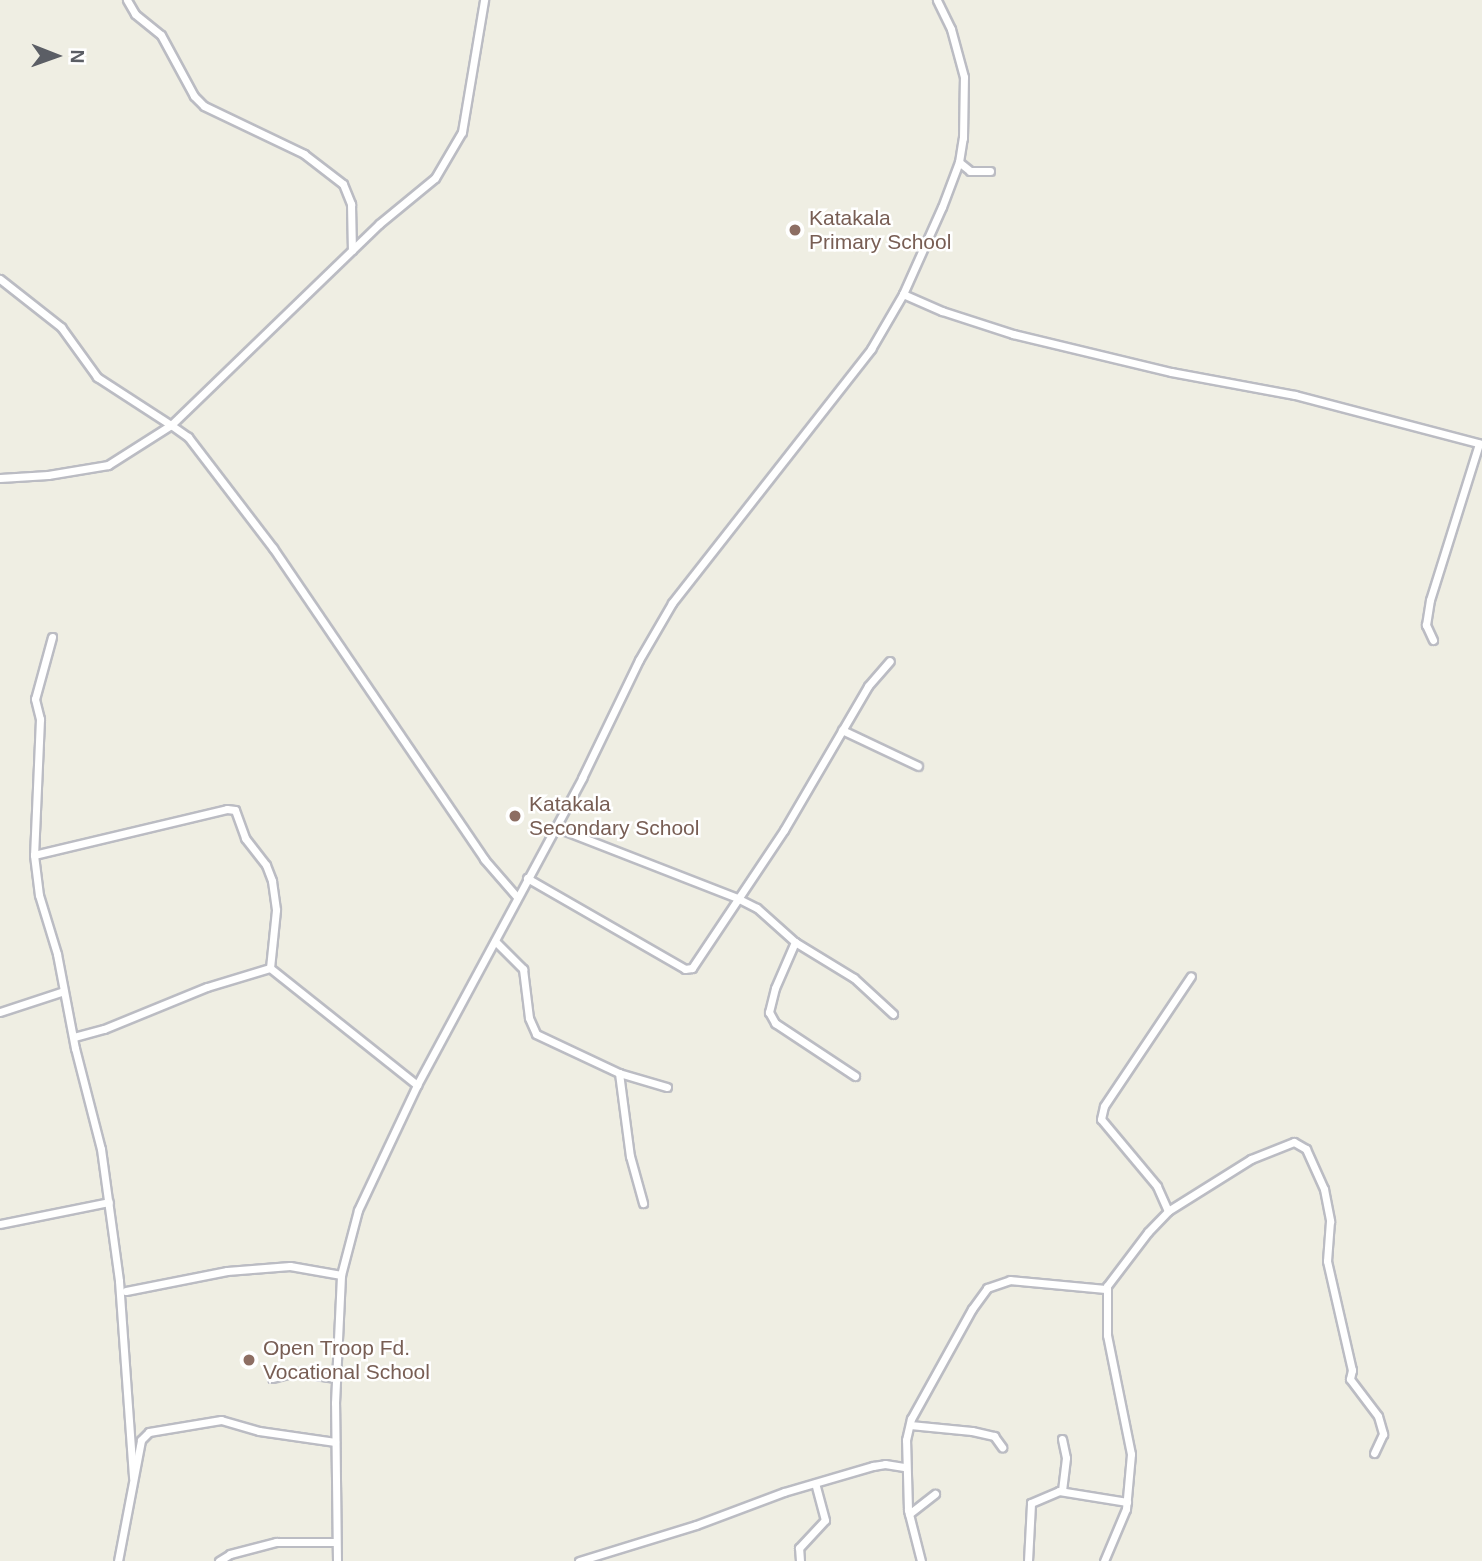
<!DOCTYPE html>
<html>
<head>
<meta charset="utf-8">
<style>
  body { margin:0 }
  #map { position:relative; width:1482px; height:1561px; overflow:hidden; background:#efeee3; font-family:Helvetica,sans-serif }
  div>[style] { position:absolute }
  .roads { filter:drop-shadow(2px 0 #bbbcc3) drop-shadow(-2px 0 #bbbcc3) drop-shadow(0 2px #bbbcc3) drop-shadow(0 -2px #bbbcc3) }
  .street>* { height:7px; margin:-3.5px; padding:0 3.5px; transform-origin:3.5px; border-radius:3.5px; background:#fff }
  .dots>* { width:19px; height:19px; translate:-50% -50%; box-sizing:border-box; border:4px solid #fff; border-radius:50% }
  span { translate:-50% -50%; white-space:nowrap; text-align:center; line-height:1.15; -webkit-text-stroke:5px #fff; paint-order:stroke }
  .education-label { font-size:21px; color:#785e54 }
  .left { translate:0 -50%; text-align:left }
  .north { position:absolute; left:21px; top:21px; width:70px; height:70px; -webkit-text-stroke:5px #fff; paint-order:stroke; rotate:91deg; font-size:19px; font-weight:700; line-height:28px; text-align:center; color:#5b5e65 }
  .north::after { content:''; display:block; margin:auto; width:24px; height:32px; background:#5b5e65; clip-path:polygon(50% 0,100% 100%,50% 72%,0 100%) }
</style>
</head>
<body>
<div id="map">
  <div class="roads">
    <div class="street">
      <i style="left:127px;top:0;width:16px;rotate:60deg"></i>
      <i style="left:135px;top:14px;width:33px;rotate:39deg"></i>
      <i style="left:161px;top:35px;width:69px;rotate:61.6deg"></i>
      <i style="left:194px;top:96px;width:14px;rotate:45deg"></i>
      <i style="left:204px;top:106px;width:111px;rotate:25.6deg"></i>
      <i style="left:304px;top:154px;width:49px;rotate:37.6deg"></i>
      <i style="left:343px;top:184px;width:22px;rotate:68deg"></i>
      <i style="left:351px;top:204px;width:46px;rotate:88.8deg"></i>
      <i style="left:959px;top:162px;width:14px;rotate:39deg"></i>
      <i style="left:970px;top:171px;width:20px"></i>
      <i style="left:0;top:279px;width:78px;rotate:38.2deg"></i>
      <i style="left:61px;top:327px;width:62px;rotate:54.2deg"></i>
      <i style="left:97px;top:377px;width:88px;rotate:33deg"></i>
      <i style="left:171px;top:425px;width:289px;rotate:-44deg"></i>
      <i style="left:379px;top:224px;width:72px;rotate:-39.4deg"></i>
      <i style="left:435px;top:178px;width:53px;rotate:-59.6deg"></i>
      <i style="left:462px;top:132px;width:134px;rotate:-80.5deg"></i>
      <i style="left:903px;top:294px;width:43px;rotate:23.6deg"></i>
      <i style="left:942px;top:311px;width:75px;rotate:17.9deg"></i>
      <i style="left:1013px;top:334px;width:163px;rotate:13.5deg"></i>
      <i style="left:1171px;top:372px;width:126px;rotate:10.5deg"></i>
      <i style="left:1295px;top:395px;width:193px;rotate:14.7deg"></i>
      <i style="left:0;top:478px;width:48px;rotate:-3.6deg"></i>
      <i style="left:48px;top:475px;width:61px;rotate:-9.5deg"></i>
      <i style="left:108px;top:465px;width:75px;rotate:-32.4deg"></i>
      <i style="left:171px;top:425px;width:21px;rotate:35deg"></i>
      <i style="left:188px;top:437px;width:140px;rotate:52.6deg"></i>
      <i style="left:273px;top:548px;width:376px;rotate:55.8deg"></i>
      <i style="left:484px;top:859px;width:50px;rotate:49deg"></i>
      <i style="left:52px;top:637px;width:64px;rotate:105.3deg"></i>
      <i style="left:35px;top:699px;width:21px;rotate:76deg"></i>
      <i style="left:40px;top:719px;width:136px;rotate:92.5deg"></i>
      <i style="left:34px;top:855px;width:40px;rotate:82.9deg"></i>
      <i style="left:39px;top:895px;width:62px;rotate:73deg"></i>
      <i style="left:57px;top:954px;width:96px;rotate:79.2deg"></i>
      <i style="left:75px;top:1048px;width:104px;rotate:75.6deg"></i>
      <i style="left:101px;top:1149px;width:133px;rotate:82.2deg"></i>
      <i style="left:119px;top:1281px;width:197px;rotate:85.9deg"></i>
      <i style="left:1433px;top:640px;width:17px;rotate:-115deg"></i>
      <i style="left:1426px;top:625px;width:25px;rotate:-81deg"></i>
      <i style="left:1430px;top:600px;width:164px;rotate:-72.6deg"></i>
      <i style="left:842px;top:730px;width:84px;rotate:25.3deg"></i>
      <i style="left:555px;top:827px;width:195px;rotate:21.3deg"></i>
      <i style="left:737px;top:898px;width:22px;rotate:27deg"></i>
      <i style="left:757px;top:908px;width:51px;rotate:41.8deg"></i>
      <i style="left:795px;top:942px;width:69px;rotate:31.4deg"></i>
      <i style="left:854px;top:978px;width:53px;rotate:42.7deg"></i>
      <i style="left:34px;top:855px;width:198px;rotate:-13.4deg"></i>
      <i style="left:227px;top:809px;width:8px;rotate:7deg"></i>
      <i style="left:235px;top:810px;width:30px;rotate:70deg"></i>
      <i style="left:245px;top:838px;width:34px;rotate:52deg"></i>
      <i style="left:266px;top:865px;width:17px;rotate:69deg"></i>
      <i style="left:272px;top:881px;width:29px;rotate:82deg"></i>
      <i style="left:276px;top:910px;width:58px;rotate:95.9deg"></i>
      <i style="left:527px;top:878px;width:182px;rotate:29.9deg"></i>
      <i style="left:685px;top:969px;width:7px;rotate:-8deg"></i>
      <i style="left:692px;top:968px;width:166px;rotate:-56.3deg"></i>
      <i style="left:784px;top:830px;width:167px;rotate:-59.7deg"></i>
      <i style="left:868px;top:686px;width:33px;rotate:-49deg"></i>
      <i style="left:495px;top:941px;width:40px;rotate:45deg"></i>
      <i style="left:523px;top:969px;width:49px;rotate:83deg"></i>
      <i style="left:529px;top:1018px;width:17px;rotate:66deg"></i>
      <i style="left:536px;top:1034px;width:92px;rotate:25.2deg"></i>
      <i style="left:619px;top:1073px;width:50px;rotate:16.3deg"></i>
      <i style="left:795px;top:942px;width:50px;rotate:113.5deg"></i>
      <i style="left:775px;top:988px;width:25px;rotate:104deg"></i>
      <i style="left:769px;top:1012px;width:13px;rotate:61deg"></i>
      <i style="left:775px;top:1023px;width:96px;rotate:33.5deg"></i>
      <i style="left:0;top:1012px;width:67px;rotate:-18.2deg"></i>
      <i style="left:74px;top:1037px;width:31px;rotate:-15deg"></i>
      <i style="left:104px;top:1029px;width:111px;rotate:-22.2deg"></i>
      <i style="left:207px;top:987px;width:66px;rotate:-16.8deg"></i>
      <i style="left:270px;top:968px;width:188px;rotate:38.5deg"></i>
      <i style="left:619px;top:1073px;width:84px;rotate:82.5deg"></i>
      <i style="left:630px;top:1156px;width:49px;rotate:74.5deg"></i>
      <i style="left:1168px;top:1211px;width:27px;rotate:-114deg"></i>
      <i style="left:1157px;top:1186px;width:87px;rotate:-129.9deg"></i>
      <i style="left:1101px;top:1119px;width:13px;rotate:-77deg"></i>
      <i style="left:1104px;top:1106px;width:156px;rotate:-56.2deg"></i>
      <i style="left:0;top:1224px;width:111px;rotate:-11.4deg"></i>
      <i style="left:126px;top:1291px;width:103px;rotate:-11.2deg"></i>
      <i style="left:227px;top:1271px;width:63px;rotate:-4.5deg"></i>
      <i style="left:290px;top:1266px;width:52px;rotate:10deg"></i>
      <i style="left:272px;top:1378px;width:24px;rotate:-15deg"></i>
      <i style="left:295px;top:1372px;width:41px;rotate:8.3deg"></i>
      <i style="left:910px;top:1425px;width:62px;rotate:5.5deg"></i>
      <i style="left:972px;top:1431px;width:23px;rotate:13deg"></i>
      <i style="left:994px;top:1436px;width:14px;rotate:54deg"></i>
      <i style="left:1062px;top:1439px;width:19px;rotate:78deg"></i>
      <i style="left:1066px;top:1458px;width:33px;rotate:97deg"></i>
      <i style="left:909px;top:1514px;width:33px;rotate:-38deg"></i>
      <i style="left:118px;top:1561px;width:123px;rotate:-79.2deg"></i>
      <i style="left:141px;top:1440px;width:11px;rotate:-45deg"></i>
      <i style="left:149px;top:1432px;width:73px;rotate:-9.5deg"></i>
      <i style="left:221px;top:1420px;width:40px;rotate:16deg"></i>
      <i style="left:259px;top:1431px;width:77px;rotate:8.2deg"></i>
      <i style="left:219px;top:1561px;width:13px;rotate:-32deg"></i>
      <i style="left:230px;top:1554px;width:48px;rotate:-14.6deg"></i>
      <i style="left:276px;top:1542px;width:60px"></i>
      <i style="left:337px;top:1561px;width:158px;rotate:-90.7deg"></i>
      <i style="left:335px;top:1403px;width:128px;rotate:-87.3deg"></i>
      <i style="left:341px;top:1275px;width:67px;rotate:-75.3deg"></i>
      <i style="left:358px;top:1210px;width:138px;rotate:-64.7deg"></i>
      <i style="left:417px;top:1085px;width:349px;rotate:-61.7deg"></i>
      <i style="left:582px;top:778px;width:131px;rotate:-64.2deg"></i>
      <i style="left:639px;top:660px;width:66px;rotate:-59.9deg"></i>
      <i style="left:672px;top:603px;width:323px;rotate:-51.9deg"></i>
      <i style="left:871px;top:349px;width:64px;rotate:-59.8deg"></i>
      <i style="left:903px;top:294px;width:95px;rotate:-65.9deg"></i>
      <i style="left:942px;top:207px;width:48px;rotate:-69.3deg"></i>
      <i style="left:959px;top:162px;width:24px;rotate:-81deg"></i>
      <i style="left:963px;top:138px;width:61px;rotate:-89.1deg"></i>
      <i style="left:964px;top:77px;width:50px;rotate:-105.2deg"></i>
      <i style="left:951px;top:29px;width:32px;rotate:-116deg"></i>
      <i style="left:579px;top:1561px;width:122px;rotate:-17.1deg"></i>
      <i style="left:696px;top:1525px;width:94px;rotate:-20.6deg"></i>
      <i style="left:784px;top:1492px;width:93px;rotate:-16.3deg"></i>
      <i style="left:873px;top:1466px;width:12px;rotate:-9deg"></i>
      <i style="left:885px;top:1464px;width:19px;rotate:9deg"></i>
      <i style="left:800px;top:1561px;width:13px;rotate:-94deg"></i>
      <i style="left:799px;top:1548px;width:38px;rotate:-47deg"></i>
      <i style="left:825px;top:1520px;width:38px;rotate:-105deg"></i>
      <i style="left:921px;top:1561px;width:53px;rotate:-104.3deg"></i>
      <i style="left:908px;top:1510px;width:70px;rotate:-91.6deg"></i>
      <i style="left:906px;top:1440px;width:22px;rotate:-77deg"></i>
      <i style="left:911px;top:1419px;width:126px;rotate:-61deg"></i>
      <i style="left:972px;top:1309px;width:26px;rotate:-54deg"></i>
      <i style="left:987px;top:1288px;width:24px;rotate:-19deg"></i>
      <i style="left:1010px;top:1280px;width:95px;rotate:5.4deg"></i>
      <i style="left:1028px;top:1561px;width:58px;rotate:-87deg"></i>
      <i style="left:1031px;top:1503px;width:30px;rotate:-23deg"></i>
      <i style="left:1059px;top:1491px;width:69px;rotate:9.2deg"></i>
      <i style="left:1104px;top:1561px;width:56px;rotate:-67.1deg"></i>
      <i style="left:1126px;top:1509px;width:55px;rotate:-84.8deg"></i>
      <i style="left:1131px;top:1454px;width:121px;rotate:-101.4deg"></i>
      <i style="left:1107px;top:1335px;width:49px;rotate:-90deg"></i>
      <i style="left:1107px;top:1286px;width:68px;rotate:-52.8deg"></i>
      <i style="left:1148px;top:1232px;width:29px;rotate:-46deg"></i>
      <i style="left:1168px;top:1211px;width:98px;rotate:-32.1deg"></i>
      <i style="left:1251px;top:1159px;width:46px;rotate:-21.6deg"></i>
      <i style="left:1294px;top:1142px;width:14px;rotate:30deg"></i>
      <i style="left:1306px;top:1149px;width:44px;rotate:65.8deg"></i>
      <i style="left:1324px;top:1189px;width:33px;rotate:79deg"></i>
      <i style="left:1330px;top:1221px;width:40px;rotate:94.3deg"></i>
      <i style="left:1327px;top:1261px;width:112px;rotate:77.1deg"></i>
      <i style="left:1352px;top:1370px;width:9px;rotate:103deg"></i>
      <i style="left:1350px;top:1379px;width:46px;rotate:52.9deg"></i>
      <i style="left:1378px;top:1416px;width:19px;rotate:74deg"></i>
      <i style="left:1383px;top:1434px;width:21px;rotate:115deg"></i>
    </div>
  </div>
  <div class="dots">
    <i style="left:795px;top:230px;background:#8d6e63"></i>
    <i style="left:515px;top:816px;background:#8d6e63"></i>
    <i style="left:249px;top:1360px;background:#8d6e63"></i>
  </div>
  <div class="education-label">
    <span class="left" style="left:809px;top:230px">Katakala<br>Primary School</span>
    <span class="left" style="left:529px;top:816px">Katakala<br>Secondary School</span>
    <span class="left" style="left:263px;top:1360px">Open Troop Fd.<br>Vocational School</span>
  </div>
  <div class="north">N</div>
</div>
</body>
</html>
